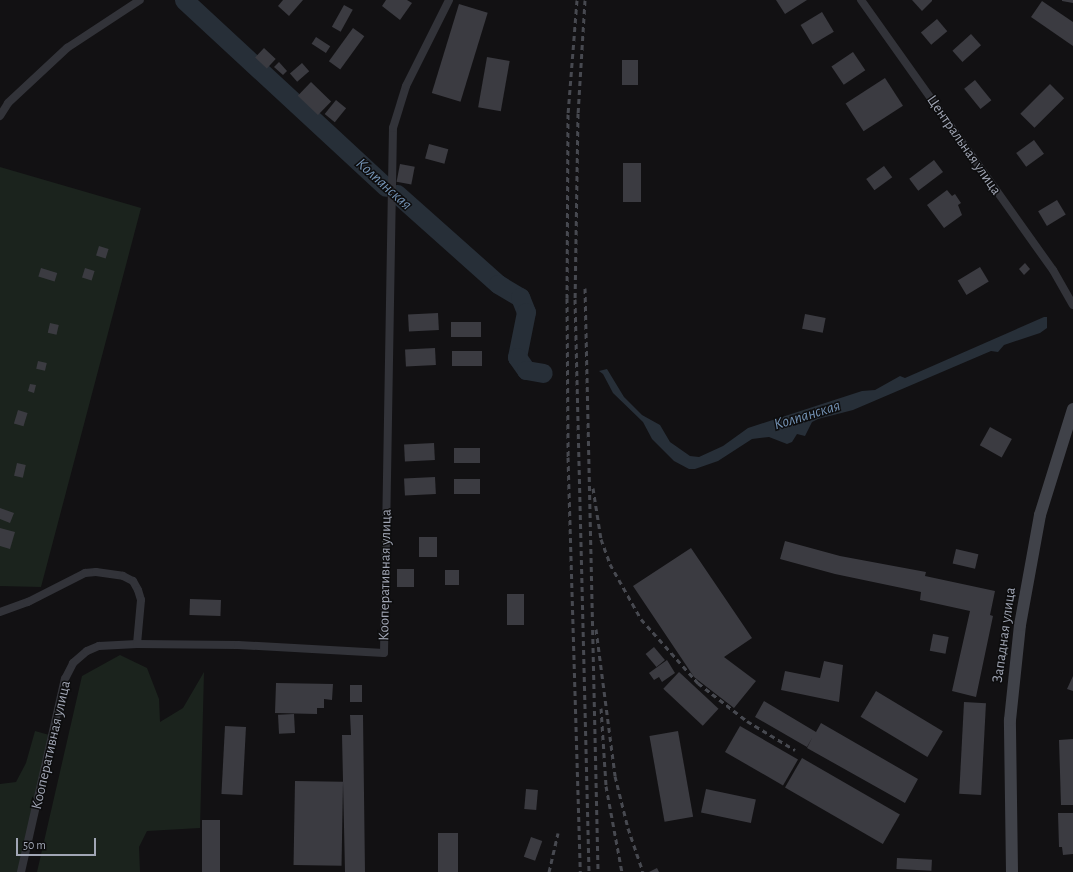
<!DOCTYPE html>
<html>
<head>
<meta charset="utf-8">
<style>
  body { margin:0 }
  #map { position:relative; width:1073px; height:872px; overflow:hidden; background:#121113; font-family:"Alegreya Sans",sans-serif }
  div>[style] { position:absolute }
  .green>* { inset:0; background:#1b231d }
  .water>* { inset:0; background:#272f38 }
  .stream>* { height:3px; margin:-1.5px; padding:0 1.5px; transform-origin:1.5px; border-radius:1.5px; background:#272f38 }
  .river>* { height:19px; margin:-9.5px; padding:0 9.5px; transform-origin:9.5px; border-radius:9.5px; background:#272f38 }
  .building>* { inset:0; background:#3b3b41; transform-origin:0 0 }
  .street>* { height:8px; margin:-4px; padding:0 4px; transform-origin:4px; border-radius:4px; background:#323339 }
  .secondary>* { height:12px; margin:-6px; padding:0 6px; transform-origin:6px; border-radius:6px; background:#404249 }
  .rail>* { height:3px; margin-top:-1.5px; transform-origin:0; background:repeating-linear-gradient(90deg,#474950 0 5px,transparent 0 9px) }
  span { translate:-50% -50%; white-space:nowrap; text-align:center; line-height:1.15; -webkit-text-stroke:3px #0d0d0e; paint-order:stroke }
  .street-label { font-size:15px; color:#a1a6b5 }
  .water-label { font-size:16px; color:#7493b5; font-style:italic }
  .scale { position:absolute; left:16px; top:838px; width:80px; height:18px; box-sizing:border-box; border:2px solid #a1a6b5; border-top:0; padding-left:5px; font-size:12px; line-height:14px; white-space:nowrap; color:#a1a6b5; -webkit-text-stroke:3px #0d0d0e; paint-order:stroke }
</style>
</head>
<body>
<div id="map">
  <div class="green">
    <i style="clip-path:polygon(0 167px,141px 208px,41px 587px,0 586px)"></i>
    <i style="clip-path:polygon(120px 655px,147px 668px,159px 699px,160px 722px,183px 708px,204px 672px,200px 828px,147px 831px,139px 847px,140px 872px,37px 872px,82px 676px)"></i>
    <i style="clip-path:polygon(35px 731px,53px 736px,21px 872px,0 872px,0 784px,16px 782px,26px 763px)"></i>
  </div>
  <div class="water">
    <i style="clip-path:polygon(1044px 317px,1047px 317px,1047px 328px,1040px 333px,1004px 345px,998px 352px,991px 351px,853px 410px,818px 419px,812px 422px,805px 436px,797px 434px,792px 442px,787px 444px,769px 437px,752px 439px,718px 461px,695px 469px,689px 469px,674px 461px,652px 439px,643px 422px,613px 393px,603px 374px,599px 371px,607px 369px,624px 397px,642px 415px,660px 425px,670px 442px,690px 456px,699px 457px,723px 446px,748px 428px,862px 391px,875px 390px,900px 376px,905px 378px)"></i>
  </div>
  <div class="stream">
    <i style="left:386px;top:187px;width:13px;rotate:32deg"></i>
  </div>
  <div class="river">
    <i style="left:184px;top:0;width:275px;rotate:42.8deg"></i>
    <i style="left:397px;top:194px;width:135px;rotate:41.7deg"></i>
    <i style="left:498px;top:284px;width:26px;rotate:31deg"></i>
    <i style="left:520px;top:297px;width:16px;rotate:68deg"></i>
    <i style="left:526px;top:312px;width:46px;rotate:101.3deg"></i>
    <i style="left:517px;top:357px;width:16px;rotate:55deg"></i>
    <i style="left:526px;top:370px;width:17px;rotate:10deg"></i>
  </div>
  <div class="building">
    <i style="clip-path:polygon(283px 0,303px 0,289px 16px,278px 6px)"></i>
    <i style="clip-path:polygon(386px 0,407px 0,412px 3px,400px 20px,382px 6px)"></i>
    <i style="clip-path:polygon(776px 0,807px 0,785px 14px)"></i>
    <i style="clip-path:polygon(912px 0,932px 0,932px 1px,922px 11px)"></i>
    <i style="clip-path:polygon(1062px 0,1073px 0,1073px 3px,1062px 1px)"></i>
    <i style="clip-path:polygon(1042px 1px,1073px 22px,1073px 46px,1031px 17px)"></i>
    <i style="left:459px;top:4px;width:30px;height:93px;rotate:17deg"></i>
    <i style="left:344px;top:5px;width:10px;height:25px;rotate:29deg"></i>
    <i style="left:822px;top:12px;width:23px;height:25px;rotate:59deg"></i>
    <i style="left:937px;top:19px;width:16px;height:21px;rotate:50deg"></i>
    <i style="left:353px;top:28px;width:14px;height:41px;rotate:36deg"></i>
    <i style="left:971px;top:34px;width:15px;height:25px;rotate:48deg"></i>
    <i style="left:316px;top:37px;width:17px;height:8px;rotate:33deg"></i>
    <i style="left:264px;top:48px;width:16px;height:13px;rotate:43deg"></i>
    <i style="left:853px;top:52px;width:22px;height:26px;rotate:56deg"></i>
    <i style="left:487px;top:57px;width:23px;height:51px;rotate:10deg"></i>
    <i style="left:622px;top:60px;width:16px;height:25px"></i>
    <i style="clip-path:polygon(279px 62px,287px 71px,283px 75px,274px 67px)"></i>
    <i style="left:302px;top:63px;width:11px;height:16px;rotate:49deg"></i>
    <i style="left:885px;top:78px;width:33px;height:47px;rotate:57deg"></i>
    <i style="left:975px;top:80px;width:26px;height:14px;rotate:51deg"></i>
    <i style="left:311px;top:82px;width:28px;height:19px;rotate:44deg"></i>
    <i style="left:1050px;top:84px;width:20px;height:42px;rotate:45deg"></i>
    <i style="left:336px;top:100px;width:13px;height:18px;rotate:39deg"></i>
    <i style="left:1034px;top:140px;width:17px;height:22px;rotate:54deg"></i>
    <i style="left:429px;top:144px;width:20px;height:15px;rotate:15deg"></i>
    <i style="left:934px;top:160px;width:15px;height:31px;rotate:53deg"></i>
    <i style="left:623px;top:163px;width:18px;height:39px"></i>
    <i style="left:400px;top:164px;width:15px;height:18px;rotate:11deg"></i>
    <i style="left:884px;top:166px;width:14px;height:22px;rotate:54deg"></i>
    <i style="clip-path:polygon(947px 190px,952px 196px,955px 194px,961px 203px,958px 205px,962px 215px,944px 228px,927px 205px)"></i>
    <i style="left:1057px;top:200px;width:17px;height:22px;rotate:59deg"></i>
    <i style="left:99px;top:246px;width:10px;height:10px;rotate:17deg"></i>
    <i style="clip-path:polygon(1025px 263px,1030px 269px,1024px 275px,1019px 269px)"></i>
    <i style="left:980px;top:267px;width:17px;height:26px;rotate:59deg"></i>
    <i style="left:41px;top:268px;width:17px;height:9px;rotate:17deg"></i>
    <i style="left:85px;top:268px;width:10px;height:10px;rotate:17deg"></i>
    <i style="left:438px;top:313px;width:17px;height:30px;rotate:87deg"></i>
    <i style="left:805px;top:314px;width:21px;height:15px;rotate:11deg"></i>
    <i style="left:451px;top:322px;width:30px;height:15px"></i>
    <i style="left:50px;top:323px;width:9px;height:10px;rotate:13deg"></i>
    <i style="left:435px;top:348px;width:17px;height:30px;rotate:87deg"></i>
    <i style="left:452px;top:351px;width:30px;height:15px"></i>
    <i style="left:38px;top:361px;width:9px;height:8px;rotate:13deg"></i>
    <i style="clip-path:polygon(30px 384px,36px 385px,34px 393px,28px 391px)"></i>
    <i style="left:18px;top:410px;width:10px;height:14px;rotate:17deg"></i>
    <i style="left:990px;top:427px;width:25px;height:21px;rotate:29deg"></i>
    <i style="left:434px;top:443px;width:17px;height:30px;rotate:87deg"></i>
    <i style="left:454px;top:448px;width:26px;height:15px"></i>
    <i style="left:17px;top:463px;width:9px;height:13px;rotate:13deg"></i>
    <i style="left:435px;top:477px;width:17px;height:31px;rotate:87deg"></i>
    <i style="left:454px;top:479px;width:26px;height:15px"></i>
    <i style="clip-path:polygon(0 508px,14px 513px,10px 523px,0 519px)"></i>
    <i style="clip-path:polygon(0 528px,15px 532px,10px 549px,0 546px)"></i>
    <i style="left:419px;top:537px;width:18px;height:20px"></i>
    <i style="clip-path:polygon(785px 541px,840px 556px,926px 572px,925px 576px,995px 591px,990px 615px,993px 616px,976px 697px,952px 691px,970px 611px,920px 600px,921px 592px,835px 574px,780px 559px)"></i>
    <i style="clip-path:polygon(691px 548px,752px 638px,724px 657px,756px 681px,734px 708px,694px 677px,633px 586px)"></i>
    <i style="left:956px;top:549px;width:23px;height:15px;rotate:13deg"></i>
    <i style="left:397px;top:569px;width:17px;height:18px"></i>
    <i style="left:445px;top:570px;width:14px;height:15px"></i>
    <i style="left:524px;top:594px;width:31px;height:17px;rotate:90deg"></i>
    <i style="left:190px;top:599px;width:31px;height:16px;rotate:2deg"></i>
    <i style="left:933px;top:634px;width:16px;height:17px;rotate:11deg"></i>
    <i style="left:654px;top:647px;width:17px;height:11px;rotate:50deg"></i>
    <i style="clip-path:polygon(667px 660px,675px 673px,662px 682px,659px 677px,654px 680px,649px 673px)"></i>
    <i style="clip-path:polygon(824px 661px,843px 665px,839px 702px,781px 690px,785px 671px,820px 678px)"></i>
    <i style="left:679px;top:672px;width:54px;height:23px;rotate:43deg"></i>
    <i style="clip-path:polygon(1073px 676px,1073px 691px,1067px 689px)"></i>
    <i style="clip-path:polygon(276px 683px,333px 684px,332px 700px,324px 699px,324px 708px,317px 708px,317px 714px,275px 713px)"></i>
    <i style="left:362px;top:685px;width:17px;height:12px;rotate:90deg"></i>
    <i style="left:876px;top:691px;width:78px;height:30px;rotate:31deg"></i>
    <i style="clip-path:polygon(764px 701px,816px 732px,821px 723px,918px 779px,905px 803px,807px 748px,812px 738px,807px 747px,755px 717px)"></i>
    <i style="left:964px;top:702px;width:22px;height:92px;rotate:3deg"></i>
    <i style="left:294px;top:714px;width:19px;height:16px;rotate:87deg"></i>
    <i style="clip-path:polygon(350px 715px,363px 715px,365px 872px,345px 872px,342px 735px,351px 735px)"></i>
    <i style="left:225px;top:726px;width:21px;height:68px;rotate:3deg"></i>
    <i style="left:740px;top:726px;width:67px;height:30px;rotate:30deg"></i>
    <i style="left:678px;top:731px;width:87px;height:29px;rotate:80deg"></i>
    <i style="clip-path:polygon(1073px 739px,1073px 805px,1061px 805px,1059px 740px)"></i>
    <i style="left:802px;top:758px;width:113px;height:34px;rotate:30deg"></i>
    <i style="left:295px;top:781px;width:48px;height:84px;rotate:1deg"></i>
    <i style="left:526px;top:789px;width:12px;height:20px;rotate:5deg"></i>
    <i style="left:706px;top:789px;width:51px;height:24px;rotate:12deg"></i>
    <i style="clip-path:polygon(1058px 813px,1073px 813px,1073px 854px,1063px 855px,1062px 847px,1059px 847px)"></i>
    <i style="left:202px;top:820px;width:18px;height:52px"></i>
    <i style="left:438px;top:833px;width:20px;height:39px"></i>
    <i style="left:531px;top:837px;width:12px;height:21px;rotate:20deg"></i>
    <i style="left:897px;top:858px;width:35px;height:11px;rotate:3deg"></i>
    <i style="clip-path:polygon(657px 868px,659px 872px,649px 872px)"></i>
  </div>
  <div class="street">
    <i style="left:861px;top:0;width:331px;rotate:54.6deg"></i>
    <i style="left:1053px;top:270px;width:40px;rotate:60.3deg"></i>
    <i style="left:0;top:116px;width:15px;rotate:-58deg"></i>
    <i style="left:8px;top:103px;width:81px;rotate:-43deg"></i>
    <i style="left:67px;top:48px;width:87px;rotate:-33.3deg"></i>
    <i style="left:0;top:612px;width:30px;rotate:-20deg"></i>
    <i style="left:28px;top:602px;width:64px;rotate:-27deg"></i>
    <i style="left:85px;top:573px;width:11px;rotate:-5deg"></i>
    <i style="left:96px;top:572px;width:27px;rotate:8deg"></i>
    <i style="left:123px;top:576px;width:11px;rotate:27deg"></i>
    <i style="left:133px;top:581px;width:10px;rotate:61deg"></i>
    <i style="left:138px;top:590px;width:10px;rotate:73deg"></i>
    <i style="left:141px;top:600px;width:44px;rotate:95.2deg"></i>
    <i style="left:21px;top:872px;width:198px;rotate:-77.2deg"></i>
    <i style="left:65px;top:679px;width:18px;rotate:-63deg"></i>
    <i style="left:73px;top:663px;width:18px;rotate:-41deg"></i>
    <i style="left:87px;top:651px;width:13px;rotate:-23deg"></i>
    <i style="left:99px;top:646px;width:38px;rotate:-3deg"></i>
    <i style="left:137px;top:644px;width:101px;rotate:0.6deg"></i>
    <i style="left:238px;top:645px;width:146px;rotate:3.1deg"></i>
    <i style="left:384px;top:653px;width:525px;rotate:-89.02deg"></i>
    <i style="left:393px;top:128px;width:44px;rotate:-72.8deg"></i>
    <i style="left:406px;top:86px;width:96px;rotate:-63.4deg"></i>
  </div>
  <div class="secondary">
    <i style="left:1012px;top:872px;width:152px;rotate:-90.8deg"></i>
    <i style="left:1010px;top:720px;width:96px;rotate:-84deg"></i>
    <i style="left:1020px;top:625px;width:112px;rotate:-79.7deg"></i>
    <i style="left:1040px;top:515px;width:111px;rotate:-72.7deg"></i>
  </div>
  <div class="rail">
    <i style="left:577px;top:0;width:114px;rotate:94.5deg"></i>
    <i style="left:568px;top:114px;width:184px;rotate:90.3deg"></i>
    <i style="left:567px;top:298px;width:159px;rotate:89.6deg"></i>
    <i style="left:568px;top:457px;width:415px;rotate:88.3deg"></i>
    <i style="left:585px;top:0;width:113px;rotate:93.5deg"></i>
    <i style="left:578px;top:113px;width:186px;rotate:90.9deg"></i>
    <i style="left:575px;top:299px;width:573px;rotate:88.6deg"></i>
    <i style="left:585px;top:288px;width:584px;rotate:88.72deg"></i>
    <i style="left:593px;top:488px;width:52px;rotate:81.1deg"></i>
    <i style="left:601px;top:539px;width:27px;rotate:70deg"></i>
    <i style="left:610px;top:564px;width:63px;rotate:60.6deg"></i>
    <i style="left:641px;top:619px;width:86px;rotate:48.3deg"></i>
    <i style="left:698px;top:683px;width:62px;rotate:37.8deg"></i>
    <i style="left:747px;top:721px;width:56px;rotate:31.1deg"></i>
    <i style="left:596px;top:629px;width:148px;rotate:82.6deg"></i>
    <i style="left:615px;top:776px;width:54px;rotate:76deg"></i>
    <i style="left:628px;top:828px;width:46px;rotate:71.2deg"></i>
    <i style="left:601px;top:708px;width:78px;rotate:86.3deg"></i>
    <i style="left:606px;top:786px;width:87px;rotate:79.5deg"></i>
    <i style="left:549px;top:872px;width:40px;rotate:-77deg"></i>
  </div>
  <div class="street-label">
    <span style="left:964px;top:145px;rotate:55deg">Центральная улица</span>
    <span style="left:385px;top:575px;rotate:-89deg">Кооперативная улица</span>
    <span style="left:1004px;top:635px;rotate:-82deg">Западная улица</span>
    <span style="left:51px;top:745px;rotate:-77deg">Кооперативная улица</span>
  </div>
  <div class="water-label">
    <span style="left:384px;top:184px;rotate:42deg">Колпанская</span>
    <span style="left:807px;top:415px;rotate:-17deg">Колпанская</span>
  </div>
  <div class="scale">50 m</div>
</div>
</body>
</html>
